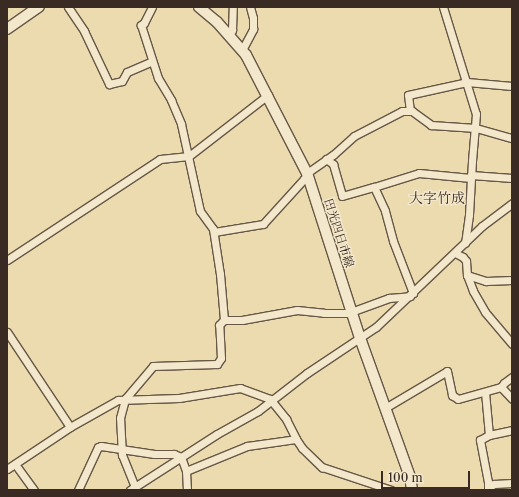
<!DOCTYPE html>
<html>
<head>
<meta charset="utf-8">
<style>
  body { margin:0 }
  #map { position:relative; width:519px; height:497px; overflow:hidden; background:#eddbb0; font-family:"Libre Caslon Text","Noto Serif JP",serif }
  div>[style] { position:absolute }
  .roads { filter:drop-shadow(1px 0 #665746) drop-shadow(-1px 0 #665746) drop-shadow(0 1px #665746) drop-shadow(0 -1px #665746) }
  .street>* { height:7px; margin:-3.5px; padding:0 3.5px; transform-origin:3.5px; border-radius:3.5px; background:#f3e8cc }
  .secondary>* { height:10px; margin:-5px; padding:0 5px; transform-origin:5px; border-radius:5px; background:#f3e8cc }
  span { translate:-50% -50%; white-space:nowrap; text-align:center; line-height:1.15; -webkit-text-stroke:3px #f3e8cc; paint-order:stroke }
  .street-label { font-size:12px; color:#392b23 }
  .quarter-label { font-size:14px; color:#392b23 }
  .frame { position:absolute; inset:0; border:8px solid #392b23; pointer-events:none }
  .scale { position:absolute; left:381px; top:471px; width:89px; height:18px; box-sizing:border-box; border:2px solid #392b23; border-top:0; padding-left:5px; font-size:12px; line-height:14px; white-space:nowrap; color:#392b23; -webkit-text-stroke:3px #f3e8cc; paint-order:stroke }
</style>
</head>
<body>
<div id="map">
  <div class="roads">
    <div class="street">
      <i style="left:68px;top:7px;width:29px;rotate:56deg"></i>
      <i style="left:84px;top:31px;width:59px;rotate:64.7deg"></i>
      <i style="left:109px;top:84px;width:13px;rotate:-13deg"></i>
      <i style="left:122px;top:81px;width:10px;rotate:-61deg"></i>
      <i style="left:127px;top:72px;width:26px;rotate:-23deg"></i>
      <i style="left:152px;top:7px;width:18px;rotate:117deg"></i>
      <i style="left:144px;top:23px;width:4px;rotate:146deg"></i>
      <i style="left:141px;top:25px;width:56px;rotate:72.2deg"></i>
      <i style="left:158px;top:78px;width:26px;rotate:59deg"></i>
      <i style="left:171px;top:100px;width:26px;rotate:67deg"></i>
      <i style="left:181px;top:124px;width:89px;rotate:77.7deg"></i>
      <i style="left:200px;top:211px;width:22px;rotate:54deg"></i>
      <i style="left:213px;top:229px;width:46px;rotate:81.2deg"></i>
      <i style="left:220px;top:274px;width:46px;rotate:85deg"></i>
      <i style="left:443px;top:7px;width:112px;rotate:72.9deg"></i>
      <i style="left:476px;top:114px;width:47px;rotate:94.9deg"></i>
      <i style="left:472px;top:161px;width:54px;rotate:93.2deg"></i>
      <i style="left:469px;top:215px;width:28px;rotate:98deg"></i>
      <i style="left:229px;top:36px;width:7px;rotate:-63deg"></i>
      <i style="left:232px;top:30px;width:23px;rotate:-88deg"></i>
      <i style="left:242px;top:50px;width:24px;rotate:-62deg"></i>
      <i style="left:253px;top:29px;width:11px;rotate:-90deg"></i>
      <i style="left:253px;top:18px;width:11px;rotate:-105deg"></i>
      <i style="left:410px;top:111px;width:16px;rotate:-97deg"></i>
      <i style="left:408px;top:95px;width:60px;rotate:-12.4deg"></i>
      <i style="left:467px;top:82px;width:45px;rotate:5.1deg"></i>
      <i style="left:326px;top:159px;width:9px;rotate:36deg"></i>
      <i style="left:333px;top:164px;width:33px;rotate:74deg"></i>
      <i style="left:342px;top:196px;width:33px;rotate:-16deg"></i>
      <i style="left:374px;top:187px;width:26px;rotate:65deg"></i>
      <i style="left:385px;top:211px;width:31px;rotate:75deg"></i>
      <i style="left:393px;top:241px;width:56px;rotate:69deg"></i>
      <i style="left:307px;top:173px;width:32px;rotate:-35deg"></i>
      <i style="left:333px;top:155px;width:28px;rotate:-42deg"></i>
      <i style="left:354px;top:136px;width:54px;rotate:-27.5deg"></i>
      <i style="left:402px;top:111px;width:10px"></i>
      <i style="left:412px;top:111px;width:24px;rotate:36deg"></i>
      <i style="left:431px;top:125px;width:45px;rotate:3.8deg"></i>
      <i style="left:476px;top:128px;width:37px;rotate:16deg"></i>
      <i style="left:471px;top:175px;width:41px;rotate:4.2deg"></i>
      <i style="left:374px;top:187px;width:47px;rotate:-17.3deg"></i>
      <i style="left:419px;top:173px;width:52px;rotate:5.5deg"></i>
      <i style="left:214px;top:232px;width:50px;rotate:-9.3deg"></i>
      <i style="left:263px;top:224px;width:61px;rotate:-47.7deg"></i>
      <i style="left:304px;top:179px;width:4px;rotate:-14deg"></i>
      <i style="left:455px;top:253px;width:9px;rotate:27deg"></i>
      <i style="left:463px;top:257px;width:5px;rotate:53deg"></i>
      <i style="left:466px;top:261px;width:14px;rotate:86deg"></i>
      <i style="left:467px;top:275px;width:20px;rotate:18deg"></i>
      <i style="left:486px;top:281px;width:26px;rotate:-2deg"></i>
      <i style="left:7px;top:260px;width:183px;rotate:-33.4deg"></i>
      <i style="left:160px;top:159px;width:29px;rotate:-6deg"></i>
      <i style="left:189px;top:156px;width:100px;rotate:-37.7deg"></i>
      <i style="left:467px;top:275px;width:17px;rotate:69deg"></i>
      <i style="left:473px;top:291px;width:24px;rotate:60deg"></i>
      <i style="left:485px;top:312px;width:42px;rotate:49.8deg"></i>
      <i style="left:7px;top:332px;width:114px;rotate:56.4deg"></i>
      <i style="left:501px;top:387px;width:5px;rotate:-53deg"></i>
      <i style="left:504px;top:383px;width:10px;rotate:-37deg"></i>
      <i style="left:485px;top:392px;width:43px;rotate:84.7deg"></i>
      <i style="left:385px;top:408px;width:72px;rotate:-30.8deg"></i>
      <i style="left:447px;top:371px;width:25px;rotate:78deg"></i>
      <i style="left:452px;top:395px;width:7px;rotate:34deg"></i>
      <i style="left:458px;top:399px;width:45px;rotate:-15.6deg"></i>
      <i style="left:501px;top:387px;width:16px;rotate:47deg"></i>
      <i style="left:15px;top:464px;width:32px;rotate:54deg"></i>
      <i style="left:7px;top:469px;width:76px;rotate:-33.7deg"></i>
      <i style="left:70px;top:427px;width:55px;rotate:-29.4deg"></i>
      <i style="left:118px;top:400px;width:61px;rotate:-1.9deg"></i>
      <i style="left:179px;top:398px;width:62px;rotate:-9.3deg"></i>
      <i style="left:240px;top:388px;width:32px;rotate:20deg"></i>
      <i style="left:270px;top:399px;width:26px;rotate:51deg"></i>
      <i style="left:286px;top:419px;width:22px;rotate:63deg"></i>
      <i style="left:296px;top:439px;width:11px;rotate:56deg"></i>
      <i style="left:302px;top:448px;width:28px;rotate:44deg"></i>
      <i style="left:322px;top:467px;width:73px;rotate:18.4deg"></i>
      <i style="left:186px;top:471px;width:66px;rotate:-22.3deg"></i>
      <i style="left:247px;top:446px;width:49px;rotate:-8.1deg"></i>
      <i style="left:135px;top:487px;width:35px;rotate:-112deg"></i>
      <i style="left:122px;top:455px;width:37px;rotate:-93deg"></i>
      <i style="left:120px;top:418px;width:20px;rotate:-75deg"></i>
      <i style="left:125px;top:399px;width:43px;rotate:-49.7deg"></i>
      <i style="left:153px;top:366px;width:64px;rotate:-1.8deg"></i>
      <i style="left:217px;top:364px;width:7px;rotate:-56deg"></i>
      <i style="left:221px;top:358px;width:33px;rotate:-93deg"></i>
      <i style="left:219px;top:325px;width:7px;rotate:-45deg"></i>
      <i style="left:224px;top:320px;width:18px"></i>
      <i style="left:242px;top:320px;width:56px;rotate:-10.3deg"></i>
      <i style="left:297px;top:310px;width:27px;rotate:6deg"></i>
      <i style="left:324px;top:313px;width:24px"></i>
      <i style="left:348px;top:313px;width:44px;rotate:-20.1deg"></i>
      <i style="left:389px;top:298px;width:21px;rotate:-5deg"></i>
      <i style="left:489px;top:487px;width:6px;rotate:-31deg"></i>
      <i style="left:494px;top:484px;width:18px;rotate:-3deg"></i>
      <i style="left:78px;top:490px;width:47px;rotate:-65.1deg"></i>
      <i style="left:98px;top:447px;width:3px;rotate:-18deg"></i>
      <i style="left:101px;top:446px;width:54px;rotate:8.6deg"></i>
      <i style="left:154px;top:454px;width:20px"></i>
      <i style="left:174px;top:454px;width:8px;rotate:23deg"></i>
      <i style="left:181px;top:457px;width:15px;rotate:70deg"></i>
      <i style="left:186px;top:471px;width:19px;rotate:87deg"></i>
      <i style="left:130px;top:490px;width:103px;rotate:-32.8deg"></i>
      <i style="left:217px;top:434px;width:47px;rotate:-29.3deg"></i>
      <i style="left:258px;top:411px;width:62px;rotate:-37.8deg"></i>
      <i style="left:307px;top:373px;width:83px;rotate:-33.7deg"></i>
      <i style="left:376px;top:327px;width:146px;rotate:-43.6deg"></i>
      <i style="left:482px;top:226px;width:38px;rotate:-37deg"></i>
      <i style="left:488px;top:490px;width:8px;rotate:-90deg"></i>
      <i style="left:488px;top:482px;width:43px;rotate:-100.8deg"></i>
      <i style="left:480px;top:440px;width:10px;rotate:-29deg"></i>
      <i style="left:489px;top:435px;width:24px;rotate:-12deg"></i>
    </div>
    <div class="secondary">
      <i style="left:199px;top:7px;width:23px;rotate:40deg"></i>
      <i style="left:217px;top:22px;width:44px;rotate:48.7deg"></i>
      <i style="left:246px;top:55px;width:133px;rotate:62.7deg"></i>
      <i style="left:307px;top:173px;width:173px;rotate:72.2deg"></i>
      <i style="left:360px;top:338px;width:148px;rotate:70.2deg"></i>
      <i style="left:410px;top:477px;width:13px;rotate:81deg"></i>
      <i style="left:7px;top:29px;width:39px;rotate:-35deg"></i>
    </div>
  </div>
  <div class="street-label">
    <span style="left:339px;top:233px;rotate:72deg">田光四日市線</span>
  </div>
  <div class="quarter-label">
    <span style="left:437px;top:198px">大字竹成</span>
  </div>
  <div class="frame"></div>
  <div class="scale">100 m</div>
</div>
</body>
</html>
